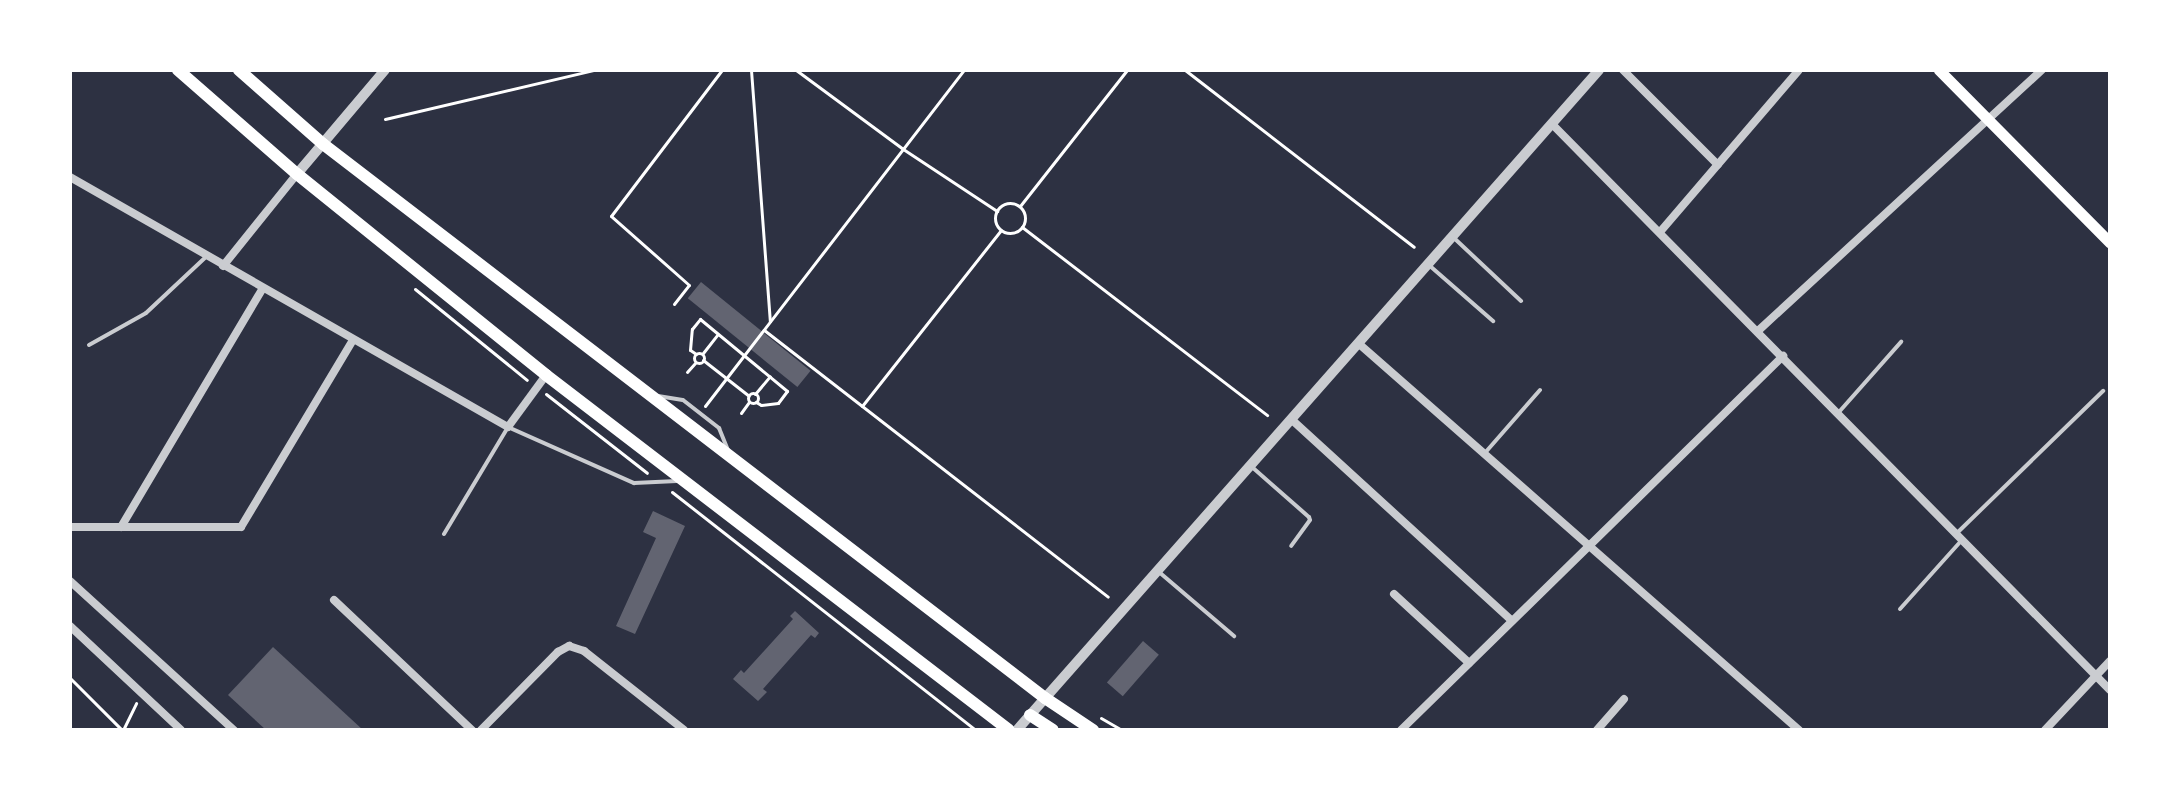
<!DOCTYPE html>
<html>
<head>
<meta charset="utf-8">
<style>
  body { margin:0 }
  #map { position:relative; width:2180px; height:800px; overflow:hidden; background:#2d3142; font-family:"Exo 2",sans-serif }
  div>[style] { position:absolute }
  .building>* { inset:0; background:#626471; transform-origin:0 0 }
  .path>* { height:3px; margin:-1.5px; padding:0 1.5px; transform-origin:1.5px; border-radius:1.5px; background:#fff }
  .path>.ring { margin:-1.5px; padding:0; box-sizing:content-box; background:none; border:3px solid #fff; border-radius:50% }
  .service>* { height:4px; margin:-2px; padding:0 2px; transform-origin:2px; border-radius:2px; background:#caccd0 }
  .minor>* { height:8px; margin:-4px; padding:0 4px; transform-origin:4px; border-radius:4px; background:#caccd0 }
  .tertiary>* { height:10px; margin:-5px; padding:0 5px; transform-origin:5px; border-radius:5px; background:#caccd0 }
  .secondary>* { height:11px; margin:-5.5px; padding:0 5.5px; transform-origin:5.5px; border-radius:5.5px; background:#fff }
  .primary>* { height:12px; margin:-6px; padding:0 6px; transform-origin:6px; border-radius:6px; background:#fff }
  span { translate:-50% -50%; white-space:nowrap; text-align:center; line-height:1.15; -webkit-text-stroke:8px #fff; paint-order:stroke }
  .frame { position:absolute; inset:0; border:72px solid #fff; pointer-events:none }
</style>
</head>
<body>
<div id="map">
  <div class="building">
    <i style="left:701px;top:282px;width:141px;height:21px;rotate:39deg"></i>
    <i style="clip-path:polygon(653px 511px,685px 526px,635px 634px,616px 626px,656px 538px,643px 532px)"></i>
    <i style="clip-path:polygon(795px 611px,819px 633px,815px 638px,811px 635px,763px 689px,767px 692px,758px 701px,733px 679px,741px 670px,744px 673px,793px 619px,790px 616px)"></i>
    <i style="left:1143px;top:641px;width:21px;height:55px;rotate:41deg"></i>
    <i style="clip-path:polygon(273px 647px,363px 730px,266px 730px,228px 695px)"></i>
  </div>
  <div class="path">
    <i style="left:751px;top:70px;width:252px;rotate:85.7deg"></i>
    <i style="left:796px;top:70px;width:133px;rotate:36.4deg"></i>
    <i style="left:903px;top:149px;width:113px;rotate:33.4deg"></i>
    <i style="left:1185px;top:70px;width:289px;rotate:37.7deg"></i>
    <i style="left:385px;top:119px;width:215px;rotate:-13.2deg"></i>
    <i class="ring" style="left:995px;top:203px;width:27px;height:27px"></i>
    <i style="left:1020px;top:206px;width:173px;rotate:-51.8deg"></i>
    <i style="left:1022px;top:227px;width:309px;rotate:37.5deg"></i>
    <i style="left:415px;top:289px;width:144px;rotate:39.1deg"></i>
    <i style="left:674px;top:304px;width:24px;rotate:-52deg"></i>
    <i style="left:689px;top:285px;width:104px;rotate:-138.5deg"></i>
    <i style="left:611px;top:216px;width:183px;rotate:-52.8deg"></i>
    <i style="left:764px;top:330px;width:435px;rotate:37.8deg"></i>
    <i style="left:703px;top:353px;width:24px;rotate:-52deg"></i>
    <i class="ring" style="left:694px;top:353px;width:7px;height:7px"></i>
    <i style="left:696px;top:354px;width:7px;rotate:-146deg"></i>
    <i style="left:690px;top:350px;width:21px;rotate:-85deg"></i>
    <i style="left:692px;top:329px;width:13px;rotate:-51deg"></i>
    <i style="left:700px;top:319px;width:113px;rotate:39.6deg"></i>
    <i style="left:787px;top:391px;width:15px;rotate:127deg"></i>
    <i style="left:778px;top:403px;width:17px;rotate:173deg"></i>
    <i style="left:761px;top:405px;width:6px;rotate:-149deg"></i>
    <i style="left:703px;top:360px;width:58px;rotate:38deg"></i>
    <i style="left:687px;top:372px;width:13px;rotate:-48deg"></i>
    <i class="ring" style="left:748px;top:393px;width:7px;height:7px"></i>
    <i style="left:546px;top:394px;width:128px;rotate:38deg"></i>
    <i style="left:755px;top:394px;width:23px;rotate:-50deg"></i>
    <i style="left:705px;top:406px;width:424px;rotate:-52.4deg"></i>
    <i style="left:862px;top:406px;width:224px;rotate:-51.7deg"></i>
    <i style="left:741px;top:413px;width:14px;rotate:-54deg"></i>
    <i style="left:672px;top:492px;width:386px;rotate:38.1deg"></i>
    <i style="left:70px;top:678px;width:74px;rotate:45deg"></i>
    <i style="left:1101px;top:718px;width:24px;rotate:30deg"></i>
    <i style="left:123px;top:730px;width:30px;rotate:-64deg"></i>
  </div>
  <div class="service">
    <i style="left:1454px;top:238px;width:92px;rotate:43.2deg"></i>
    <i style="left:1430px;top:266px;width:84px;rotate:41.1deg"></i>
    <i style="left:89px;top:345px;width:65px;rotate:-29.3deg"></i>
    <i style="left:146px;top:313px;width:83px;rotate:-43.1deg"></i>
    <i style="left:658px;top:396px;width:25px;rotate:9deg"></i>
    <i style="left:683px;top:400px;width:46px;rotate:37.9deg"></i>
    <i style="left:719px;top:428px;width:24px;rotate:68deg"></i>
    <i style="left:1839px;top:412px;width:94px;rotate:-48.5deg"></i>
    <i style="left:1484px;top:454px;width:85px;rotate:-48.8deg"></i>
    <i style="left:1252px;top:467px;width:76px;rotate:41.3deg"></i>
    <i style="left:1309px;top:517px;width:3px;rotate:72deg"></i>
    <i style="left:1310px;top:520px;width:32px;rotate:126deg"></i>
    <i style="left:1957px;top:533px;width:204px;rotate:-44.2deg"></i>
    <i style="left:444px;top:534px;width:125px;rotate:-59.1deg"></i>
    <i style="left:508px;top:427px;width:138px;rotate:24deg"></i>
    <i style="left:634px;top:483px;width:43px;rotate:-2.7deg"></i>
    <i style="left:1159px;top:572px;width:99px;rotate:40.5deg"></i>
    <i style="left:1900px;top:609px;width:91px;rotate:-48.1deg"></i>
  </div>
  <div class="minor">
    <i style="left:1623px;top:70px;width:134px;rotate:45deg"></i>
    <i style="left:1552px;top:124px;width:795px;rotate:45.41deg"></i>
    <i style="left:70px;top:177px;width:504px;rotate:29.72deg"></i>
    <i style="left:508px;top:427px;width:64px;rotate:-53.8deg"></i>
    <i style="left:1660px;top:232px;width:213px;rotate:-49.4deg"></i>
    <i style="left:223px;top:266px;width:118px;rotate:-51.2deg"></i>
    <i style="left:1759px;top:330px;width:384px;rotate:-42.6deg"></i>
    <i style="left:1358px;top:343px;width:587px;rotate:41.27deg"></i>
    <i style="left:1291px;top:419px;width:299px;rotate:42.4deg"></i>
    <i style="left:70px;top:527px;width:171px"></i>
    <i style="left:241px;top:527px;width:218px;rotate:-59.1deg"></i>
    <i style="left:121px;top:527px;width:276px;rotate:-59.3deg"></i>
    <i style="left:70px;top:581px;width:222px;rotate:42.3deg"></i>
    <i style="left:1394px;top:594px;width:102px;rotate:42.6deg"></i>
    <i style="left:334px;top:600px;width:190px;rotate:43.3deg"></i>
    <i style="left:70px;top:626px;width:152px;rotate:43.1deg"></i>
    <i style="left:481px;top:730px;width:110px;rotate:-45.4deg"></i>
    <i style="left:558px;top:652px;width:13px;rotate:-29deg"></i>
    <i style="left:569px;top:646px;width:16px;rotate:18deg"></i>
    <i style="left:584px;top:651px;width:127px;rotate:38.3deg"></i>
    <i style="left:1401px;top:730px;width:535px;rotate:-44.39deg"></i>
    <i style="left:1597px;top:730px;width:41px;rotate:-48.9deg"></i>
    <i style="left:2045px;top:730px;width:95px;rotate:-46.7deg"></i>
  </div>
  <div class="tertiary">
    <i style="left:297px;top:174px;width:136px;rotate:-49.8deg"></i>
    <i style="left:1017px;top:730px;width:880px;rotate:-48.59deg"></i>
  </div>
  <div class="secondary">
    <i style="left:1939px;top:70px;width:243px;rotate:45.3deg"></i>
  </div>
  <div class="primary">
    <i style="left:178px;top:70px;width:158px;rotate:41.2deg"></i>
    <i style="left:297px;top:174px;width:320px;rotate:38.9deg"></i>
    <i style="left:546px;top:375px;width:583px;rotate:37.48deg"></i>
    <i style="left:239px;top:70px;width:112px;rotate:41.4deg"></i>
    <i style="left:323px;top:144px;width:910px;rotate:37.5deg"></i>
    <i style="left:1045px;top:698px;width:58px;rotate:33.7deg"></i>
    <i style="left:1030px;top:715px;width:27px;rotate:33deg"></i>
  </div>
  <div class="frame"></div>
</div>
</body>
</html>
